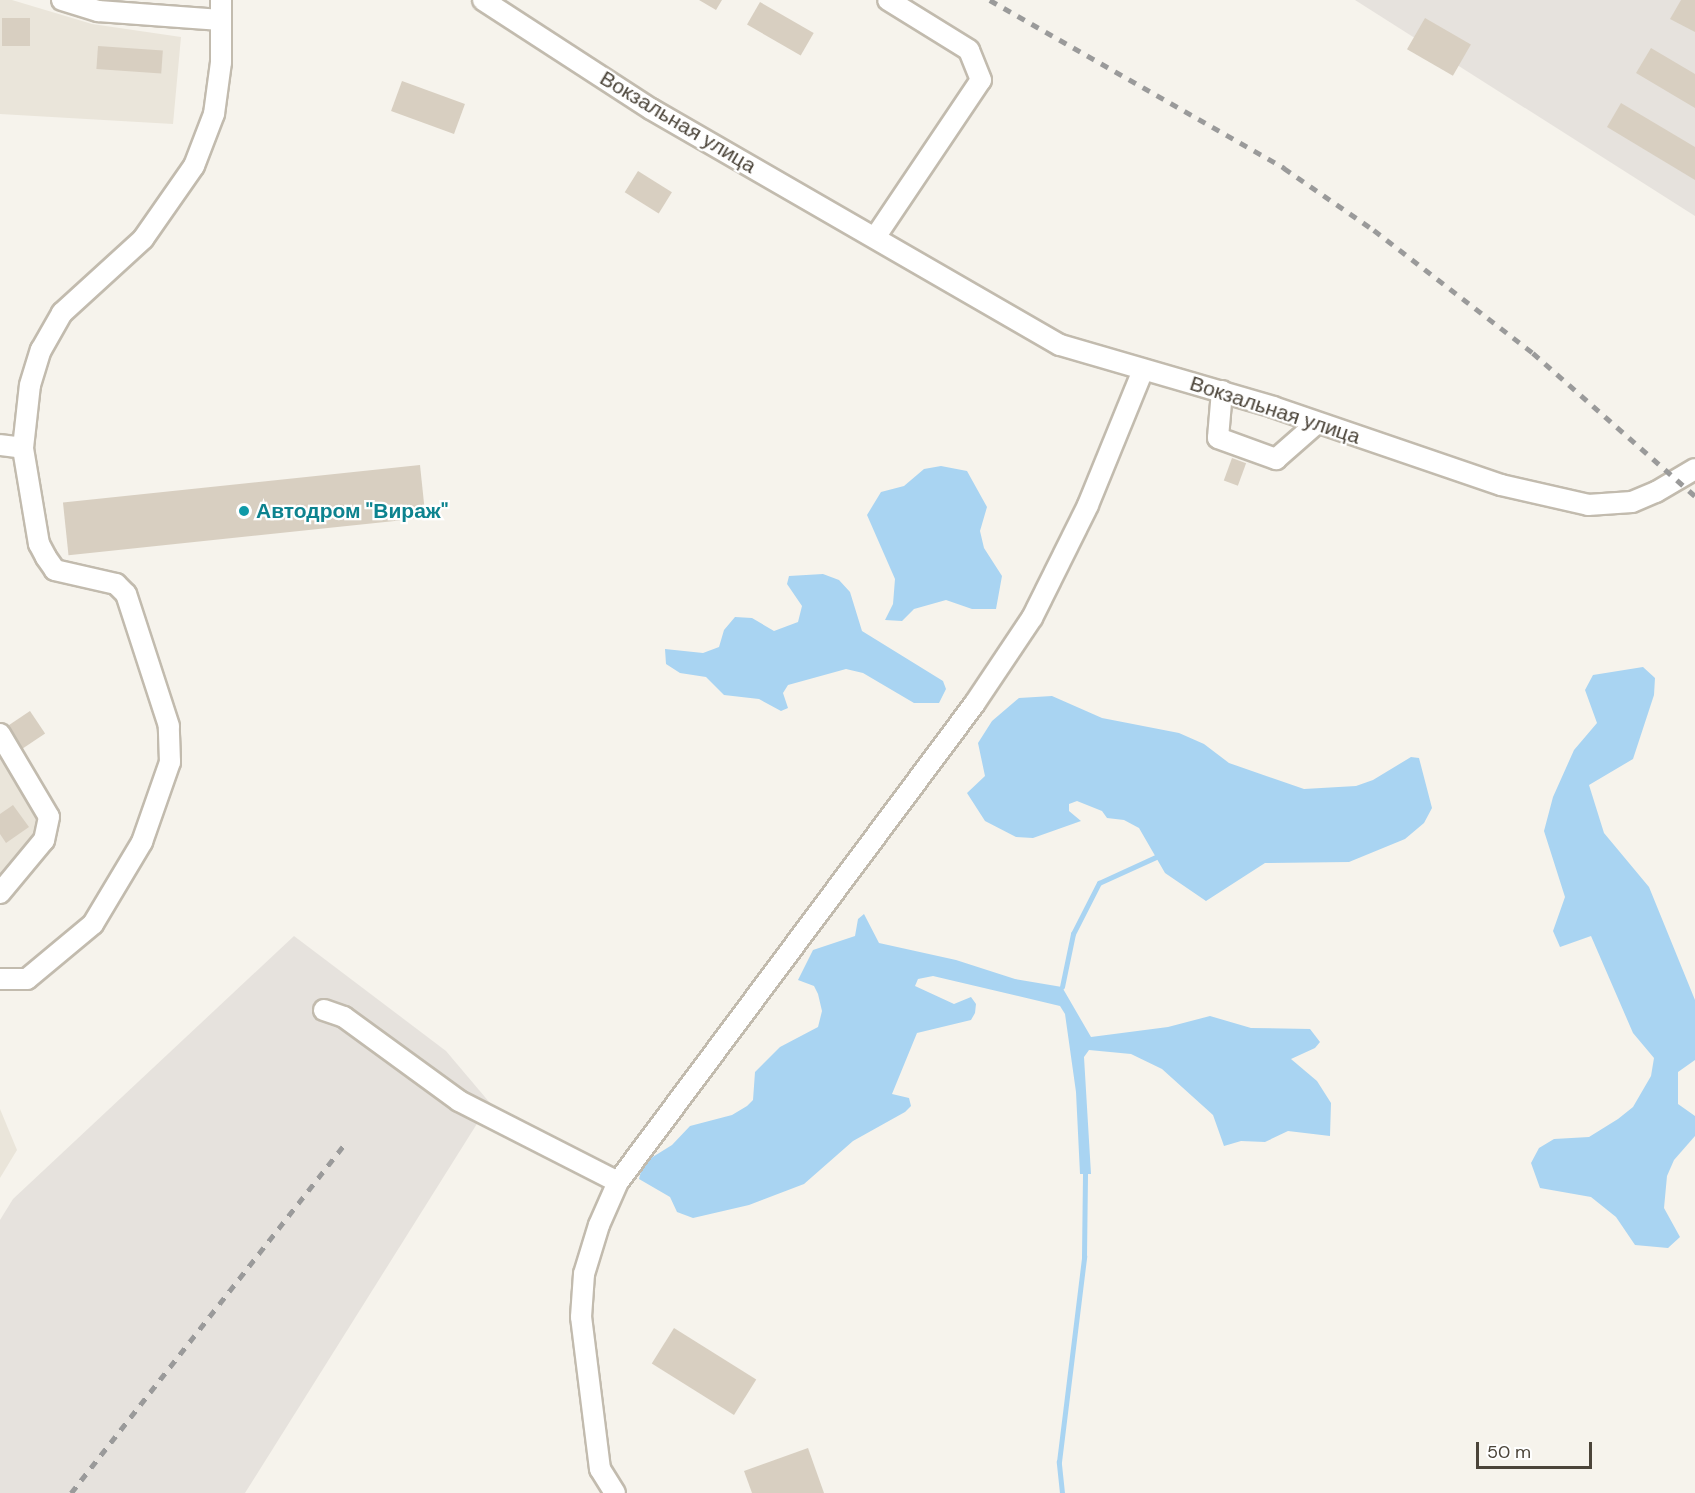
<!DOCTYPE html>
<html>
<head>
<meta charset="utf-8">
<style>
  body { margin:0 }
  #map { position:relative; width:1695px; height:1493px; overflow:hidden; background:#f6f3ec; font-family:"DM Sans",sans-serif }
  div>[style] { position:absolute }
  .residential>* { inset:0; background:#eae5da }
  .industrial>* { inset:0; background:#e6e2dd }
  .water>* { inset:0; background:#a9d4f2 }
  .stream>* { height:4.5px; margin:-2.25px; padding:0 2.25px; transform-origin:2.25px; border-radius:2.25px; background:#a9d4f2 }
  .building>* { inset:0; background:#d8cfc1; transform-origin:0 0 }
  .roads { filter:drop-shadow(2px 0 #c2bbae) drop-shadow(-2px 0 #c2bbae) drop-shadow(0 2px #c2bbae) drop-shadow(0 -2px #c2bbae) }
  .minor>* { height:20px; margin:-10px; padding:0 10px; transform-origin:10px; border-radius:10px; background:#fff }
  .rail>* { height:4.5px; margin-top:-2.25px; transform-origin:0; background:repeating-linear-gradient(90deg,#9a9a9a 0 8px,transparent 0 16px) }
  .dots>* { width:16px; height:16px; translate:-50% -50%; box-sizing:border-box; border:3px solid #fff; border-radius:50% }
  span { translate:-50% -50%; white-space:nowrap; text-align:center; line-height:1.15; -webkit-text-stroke:4.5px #fff; paint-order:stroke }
  .street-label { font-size:21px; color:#4b4439 }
  .culture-label { font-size:21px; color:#0d838f; font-weight:700 }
  .left { translate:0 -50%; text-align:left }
  .scale { position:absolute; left:1476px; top:1442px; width:116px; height:27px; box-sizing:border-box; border:3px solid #4b4439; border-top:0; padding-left:8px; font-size:18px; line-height:21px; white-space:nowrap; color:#4b4439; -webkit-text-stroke:4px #fff; paint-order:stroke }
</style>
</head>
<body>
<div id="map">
  <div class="residential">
    <i style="clip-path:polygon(0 0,12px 0,92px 24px,181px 37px,173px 124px,0 114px)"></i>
    <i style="clip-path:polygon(0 749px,41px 817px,39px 833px,0 886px)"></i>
    <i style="clip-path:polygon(0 1109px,17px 1150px,0 1178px)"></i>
  </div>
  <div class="industrial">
    <i style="clip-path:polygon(1355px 0,1695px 0,1695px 216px)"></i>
    <i style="clip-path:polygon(294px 936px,446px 1051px,490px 1103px,245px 1493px,0 1493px,0 1220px,13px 1199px)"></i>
  </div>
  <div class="water">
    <i style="clip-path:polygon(941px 466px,967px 471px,987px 507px,980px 531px,984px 548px,1002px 576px,996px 609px,972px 609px,946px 600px,914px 609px,902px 621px,885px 620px,893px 604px,895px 579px,867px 515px,881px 492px,904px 486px,924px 469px)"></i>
    <i style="clip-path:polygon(823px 574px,839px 580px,850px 592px,862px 631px,943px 681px,946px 689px,939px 703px,914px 703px,863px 673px,846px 669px,788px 685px,783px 693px,788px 708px,781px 711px,759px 699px,724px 695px,706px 677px,680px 673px,666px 664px,665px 649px,703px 653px,719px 647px,724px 630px,735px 617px,752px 618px,774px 631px,798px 622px,802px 606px,787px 584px,789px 576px)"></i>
    <i style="clip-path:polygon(1643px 667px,1655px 678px,1654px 695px,1633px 759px,1589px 785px,1604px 833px,1649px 887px,1695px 1000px,1695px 1060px,1678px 1072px,1678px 1104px,1695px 1116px,1695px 1136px,1674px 1160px,1667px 1176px,1664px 1208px,1680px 1237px,1668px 1248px,1635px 1245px,1616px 1217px,1591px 1197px,1540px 1188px,1531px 1163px,1539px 1148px,1554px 1139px,1589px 1137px,1618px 1119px,1633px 1107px,1651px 1076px,1654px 1058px,1633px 1033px,1591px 936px,1560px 947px,1553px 931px,1565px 897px,1544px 831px,1553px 797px,1574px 750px,1597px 723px,1585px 690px,1593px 675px)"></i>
    <i style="clip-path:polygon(1052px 696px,1102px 718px,1179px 733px,1204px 744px,1229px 763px,1304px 789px,1356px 786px,1373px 780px,1411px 757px,1419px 758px,1432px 808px,1424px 823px,1405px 839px,1349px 862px,1265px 863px,1206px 901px,1165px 873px,1139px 828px,1124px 820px,1107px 818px,1102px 811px,1077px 801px,1069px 804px,1069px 811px,1081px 821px,1033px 838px,1016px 837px,985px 821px,967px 793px,985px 776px,978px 743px,992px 721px,1019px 698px)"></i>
    <i style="clip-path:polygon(864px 914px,879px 943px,956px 960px,1015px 979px,1062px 987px,1091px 1037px,1168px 1027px,1210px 1016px,1251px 1028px,1310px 1029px,1320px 1042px,1315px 1048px,1291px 1059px,1317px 1081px,1331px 1103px,1330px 1136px,1288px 1131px,1265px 1142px,1241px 1141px,1224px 1146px,1213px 1115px,1162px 1069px,1131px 1054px,1089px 1050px,1084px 1057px,1091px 1174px,1080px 1174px,1076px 1092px,1065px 1014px,1060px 1006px,933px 976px,918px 979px,915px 986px,954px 1004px,971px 997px,976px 1004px,975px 1013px,971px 1020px,917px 1033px,892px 1094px,909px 1098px,911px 1106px,905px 1112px,853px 1141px,804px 1184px,749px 1205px,693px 1218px,677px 1212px,670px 1197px,639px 1179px,643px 1163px,672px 1145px,690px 1126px,732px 1115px,747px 1106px,753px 1100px,755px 1072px,780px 1047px,818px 1027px,822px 1011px,818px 994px,814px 986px,798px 980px,813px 950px,855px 936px,858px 919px)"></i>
  </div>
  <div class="stream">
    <i style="left:1062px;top:987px;width:54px;rotate:-78.3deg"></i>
    <i style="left:1073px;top:934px;width:57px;rotate:-63deg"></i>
    <i style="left:1099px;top:883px;width:63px;rotate:-24.5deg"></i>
    <i style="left:1062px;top:1493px;width:31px;rotate:-96deg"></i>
    <i style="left:1059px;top:1462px;width:207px;rotate:-83deg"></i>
    <i style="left:1084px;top:1257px;width:83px;rotate:-89.3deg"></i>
  </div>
  <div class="building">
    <i style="clip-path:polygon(699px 0,722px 0,716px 10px)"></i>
    <i style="clip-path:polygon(1681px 0,1695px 0,1695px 32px,1670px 19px)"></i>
    <i style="left:760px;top:2px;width:62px;height:26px;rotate:30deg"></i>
    <i style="left:2px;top:18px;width:28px;height:28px"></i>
    <i style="left:1425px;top:18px;width:53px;height:36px;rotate:30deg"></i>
    <i style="left:98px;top:46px;width:65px;height:23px;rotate:4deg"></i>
    <i style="clip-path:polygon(1651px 48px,1695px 74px,1695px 108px,1636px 73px)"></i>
    <i style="left:402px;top:81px;width:67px;height:32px;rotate:20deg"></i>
    <i style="clip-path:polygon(1621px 103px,1695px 147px,1695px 180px,1607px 127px)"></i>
    <i style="left:638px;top:171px;width:40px;height:25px;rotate:32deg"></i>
    <i style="left:1232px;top:458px;width:15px;height:24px;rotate:20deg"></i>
    <i style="left:420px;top:465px;width:53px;height:359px;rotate:84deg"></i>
    <i style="left:30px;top:711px;width:27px;height:27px;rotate:56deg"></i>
    <i style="clip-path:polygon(13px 805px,29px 827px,6px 843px,0 834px,0 814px)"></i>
    <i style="left:674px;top:1328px;width:97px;height:42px;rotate:32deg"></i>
    <i style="clip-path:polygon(808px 1448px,824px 1493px,752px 1493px,744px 1471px)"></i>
  </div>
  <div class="roads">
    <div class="minor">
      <i style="left:62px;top:0;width:38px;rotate:17deg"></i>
      <i style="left:98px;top:11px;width:123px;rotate:4.2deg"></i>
      <i style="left:483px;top:0;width:200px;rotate:33deg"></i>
      <i style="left:651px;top:109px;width:472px;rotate:30deg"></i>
      <i style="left:1060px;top:345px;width:222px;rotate:16.2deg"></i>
      <i style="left:1273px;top:407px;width:241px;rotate:18.9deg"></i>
      <i style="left:1501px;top:485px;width:89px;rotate:12.9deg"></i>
      <i style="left:1588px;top:505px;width:44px;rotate:-3.9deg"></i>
      <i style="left:1632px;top:502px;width:26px;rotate:-23deg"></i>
      <i style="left:1656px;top:492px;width:45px;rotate:-30.5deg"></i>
      <i style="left:876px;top:236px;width:188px;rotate:-56.1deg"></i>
      <i style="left:981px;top:80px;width:32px;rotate:-112deg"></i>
      <i style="left:969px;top:50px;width:95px;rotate:-148.3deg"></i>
      <i style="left:1222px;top:391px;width:47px;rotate:94.9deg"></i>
      <i style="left:1218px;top:438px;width:62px;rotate:19.9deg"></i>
      <i style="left:1276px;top:459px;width:53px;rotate:-41.2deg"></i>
      <i style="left:0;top:445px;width:23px;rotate:7deg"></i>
      <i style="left:0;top:734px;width:96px;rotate:59.4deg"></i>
      <i style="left:49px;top:817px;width:24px;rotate:102deg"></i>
      <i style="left:44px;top:840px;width:69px;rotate:129.7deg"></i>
      <i style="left:0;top:979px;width:27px"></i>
      <i style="left:27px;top:979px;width:86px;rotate:-39.8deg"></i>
      <i style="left:93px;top:924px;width:96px;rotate:-59.1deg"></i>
      <i style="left:142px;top:842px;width:85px;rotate:-70.7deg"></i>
      <i style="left:170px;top:762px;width:36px;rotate:-92deg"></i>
      <i style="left:169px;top:726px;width:139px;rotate:-108deg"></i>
      <i style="left:126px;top:594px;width:14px;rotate:-135deg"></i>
      <i style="left:116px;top:584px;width:63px;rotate:-167.1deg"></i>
      <i style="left:55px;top:570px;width:16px;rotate:-125deg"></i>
      <i style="left:46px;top:557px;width:15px;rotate:-118deg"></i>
      <i style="left:39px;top:544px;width:97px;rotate:-99.5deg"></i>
      <i style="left:23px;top:448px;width:63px;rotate:-83.7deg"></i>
      <i style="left:30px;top:385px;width:37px;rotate:-73deg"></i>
      <i style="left:41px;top:350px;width:43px;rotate:-60.4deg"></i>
      <i style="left:62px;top:313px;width:110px;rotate:-42.4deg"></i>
      <i style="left:143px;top:239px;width:89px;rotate:-55.1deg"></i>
      <i style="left:194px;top:166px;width:56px;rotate:-69deg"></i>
      <i style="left:214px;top:114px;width:52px;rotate:-82.3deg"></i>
      <i style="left:221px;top:62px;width:62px;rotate:-90deg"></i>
      <i style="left:324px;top:1010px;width:21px;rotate:19deg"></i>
      <i style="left:344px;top:1017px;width:142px;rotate:36.1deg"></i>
      <i style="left:459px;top:1101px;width:178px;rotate:27deg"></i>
      <i style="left:615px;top:1493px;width:28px;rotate:-122deg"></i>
      <i style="left:600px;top:1469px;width:153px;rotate:-97.1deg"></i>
      <i style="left:581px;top:1317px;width:43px;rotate:-86deg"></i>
      <i style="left:584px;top:1274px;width:51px;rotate:-73deg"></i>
      <i style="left:599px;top:1225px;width:47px;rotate:-66.2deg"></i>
      <i style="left:618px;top:1182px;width:597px;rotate:-53.3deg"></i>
      <i style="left:975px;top:703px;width:102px;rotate:-56.2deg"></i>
      <i style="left:1032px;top:618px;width:126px;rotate:-63.6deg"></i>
      <i style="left:1088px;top:505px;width:146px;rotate:-67.8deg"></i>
    </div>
  </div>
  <div class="rail">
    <i style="left:990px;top:0;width:339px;rotate:29.7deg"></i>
    <i style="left:1284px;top:168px;width:109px;rotate:34.6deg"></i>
    <i style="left:1374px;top:230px;width:201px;rotate:37.7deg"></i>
    <i style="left:1533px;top:353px;width:216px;rotate:41.4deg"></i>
    <i style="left:71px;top:1493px;width:446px;rotate:-51.9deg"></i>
  </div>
  <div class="dots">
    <i style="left:244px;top:511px;background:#0f9aa8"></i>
  </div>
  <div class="street-label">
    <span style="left:678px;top:122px;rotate:31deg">Вокзальная улица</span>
    <span style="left:1275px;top:410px;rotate:18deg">Вокзальная улица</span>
  </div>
  <div class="culture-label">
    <span class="left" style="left:256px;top:511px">Автодром "Вираж"</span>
  </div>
  <div class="scale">50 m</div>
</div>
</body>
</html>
